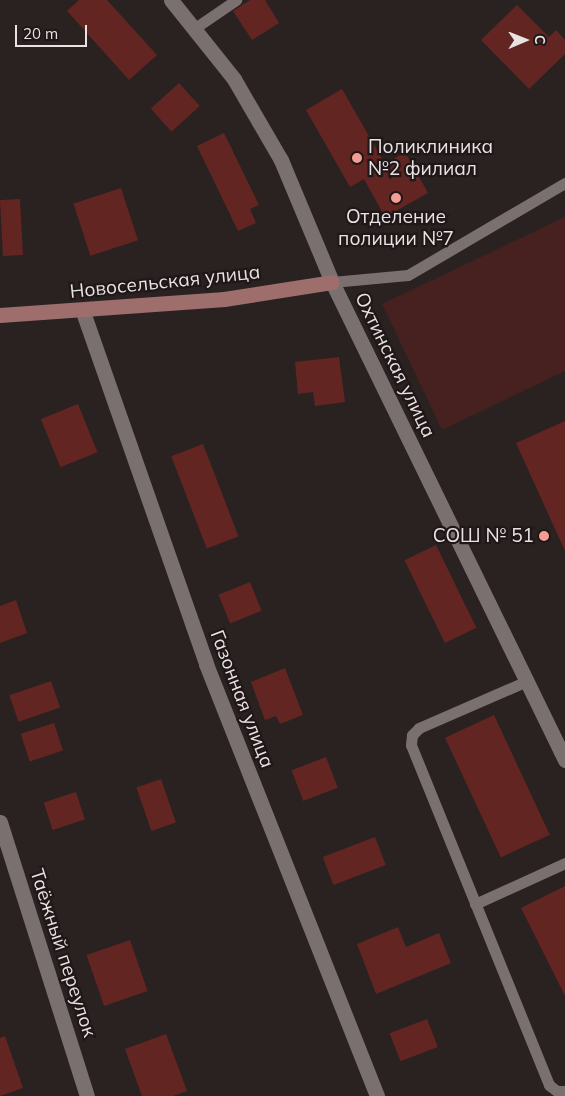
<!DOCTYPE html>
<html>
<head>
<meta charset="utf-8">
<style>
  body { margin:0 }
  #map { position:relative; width:565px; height:1096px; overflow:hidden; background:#292221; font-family:Mulish,sans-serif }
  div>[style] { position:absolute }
  .green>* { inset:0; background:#46211f }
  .building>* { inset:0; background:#632522; transform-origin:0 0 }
  .lane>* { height:11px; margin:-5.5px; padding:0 5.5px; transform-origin:5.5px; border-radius:5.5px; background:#7a706f }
  .street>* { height:15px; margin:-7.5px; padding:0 7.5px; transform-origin:7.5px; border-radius:7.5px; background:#7a706f }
  .secondary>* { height:15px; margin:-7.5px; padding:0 7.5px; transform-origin:7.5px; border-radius:7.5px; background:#9d6e6b }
  .dots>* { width:14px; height:14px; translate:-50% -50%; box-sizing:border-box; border:2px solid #201818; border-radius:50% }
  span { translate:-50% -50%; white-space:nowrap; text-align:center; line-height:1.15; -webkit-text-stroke:4.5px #201818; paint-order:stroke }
  .poi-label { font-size:19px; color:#e8e2e2 }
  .left { translate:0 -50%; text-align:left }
  .right { translate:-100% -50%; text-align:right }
  .street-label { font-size:19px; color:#e8e2e2 }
  .north { position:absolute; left:500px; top:15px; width:50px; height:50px; -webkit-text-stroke:4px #201818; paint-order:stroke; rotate:89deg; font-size:14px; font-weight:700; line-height:20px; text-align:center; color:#e8e2e2 }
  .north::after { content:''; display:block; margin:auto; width:18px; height:22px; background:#e8e2e2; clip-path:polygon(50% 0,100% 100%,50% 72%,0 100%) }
  .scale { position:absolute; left:15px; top:25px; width:72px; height:22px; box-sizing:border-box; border:2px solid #e8e2e2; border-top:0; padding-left:6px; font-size:15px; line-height:18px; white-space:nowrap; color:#e8e2e2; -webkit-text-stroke:4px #201818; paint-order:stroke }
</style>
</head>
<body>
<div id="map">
  <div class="green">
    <i style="clip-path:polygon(565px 217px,565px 371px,442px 430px,382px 304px)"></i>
  </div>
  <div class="building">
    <i style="clip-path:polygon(79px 0,107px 0,157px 55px,129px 80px,67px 11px)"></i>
    <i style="clip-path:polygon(250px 0,265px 0,279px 23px,252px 40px,233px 11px)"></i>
    <i style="clip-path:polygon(517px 5px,549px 37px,556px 30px,565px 40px,565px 54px,529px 89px,481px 40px)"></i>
    <i style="left:179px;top:83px;width:31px;height:38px;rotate:48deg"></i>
    <i style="clip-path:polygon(342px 89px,385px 164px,405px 152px,428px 193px,385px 217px,364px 179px,350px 187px,306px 110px)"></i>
    <i style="clip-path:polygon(224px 133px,259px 205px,250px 209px,256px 223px,238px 231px,197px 146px)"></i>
    <i style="left:121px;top:188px;width:55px;height:50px;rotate:72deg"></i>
    <i style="left:20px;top:199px;width:56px;height:20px;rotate:87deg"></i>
    <i style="clip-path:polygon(339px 357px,345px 402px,315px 406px,313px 392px,298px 394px,295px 362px)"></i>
    <i style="left:78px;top:404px;width:52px;height:40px;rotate:68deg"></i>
    <i style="clip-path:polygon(565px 421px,565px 551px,516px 443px)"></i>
    <i style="left:203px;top:444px;width:99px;height:34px;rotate:69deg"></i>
    <i style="left:436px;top:545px;width:92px;height:35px;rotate:64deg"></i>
    <i style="left:250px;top:582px;width:31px;height:34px;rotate:68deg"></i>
    <i style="clip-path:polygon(16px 600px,27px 633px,0 643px,0 606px)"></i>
    <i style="clip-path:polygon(285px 668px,303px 715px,280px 724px,276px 716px,265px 720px,251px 682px)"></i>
    <i style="left:51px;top:681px;width:28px;height:44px;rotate:71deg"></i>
    <i style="left:494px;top:715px;width:132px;height:54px;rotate:65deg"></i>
    <i style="left:54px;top:723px;width:29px;height:35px;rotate:72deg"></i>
    <i style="left:326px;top:757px;width:33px;height:37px;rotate:69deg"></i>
    <i style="left:161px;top:779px;width:46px;height:26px;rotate:71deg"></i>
    <i style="left:76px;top:792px;width:29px;height:34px;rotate:72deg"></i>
    <i style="left:375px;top:837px;width:30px;height:56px;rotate:69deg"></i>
    <i style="clip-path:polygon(565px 886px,565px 996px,521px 908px)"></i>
    <i style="clip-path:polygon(398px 927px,406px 947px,439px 933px,451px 963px,376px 994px,357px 944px)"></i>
    <i style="left:130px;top:940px;width:54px;height:46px;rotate:71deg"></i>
    <i style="left:427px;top:1019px;width:30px;height:40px;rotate:69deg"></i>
    <i style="clip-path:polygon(166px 1034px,187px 1091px,173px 1096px,142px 1096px,125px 1049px)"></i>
    <i style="clip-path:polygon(5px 1036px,23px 1088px,0 1096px,0 1038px)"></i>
  </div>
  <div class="lane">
    <i style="left:195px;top:28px;width:50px;rotate:-34.3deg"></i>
    <i style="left:332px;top:282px;width:76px;rotate:-5.3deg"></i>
    <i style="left:408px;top:275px;width:182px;rotate:-30.4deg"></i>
    <i style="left:527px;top:681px;width:118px;rotate:156.5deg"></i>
    <i style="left:419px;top:728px;width:10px;rotate:135deg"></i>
    <i style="left:412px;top:735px;width:10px;rotate:96deg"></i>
    <i style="left:411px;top:745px;width:367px;rotate:67.9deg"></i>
    <i style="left:549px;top:1085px;width:10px;rotate:37deg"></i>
    <i style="left:557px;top:1091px;width:8px"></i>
    <i style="left:475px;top:904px;width:99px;rotate:-24.5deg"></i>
  </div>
  <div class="street">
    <i style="left:171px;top:0;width:101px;rotate:51.4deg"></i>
    <i style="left:234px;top:79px;width:94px;rotate:59.9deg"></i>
    <i style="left:281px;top:160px;width:132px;rotate:67.3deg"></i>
    <i style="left:332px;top:282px;width:532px;rotate:64.01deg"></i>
    <i style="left:83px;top:312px;width:373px;rotate:70.7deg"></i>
    <i style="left:206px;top:664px;width:465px;rotate:68.4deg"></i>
    <i style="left:0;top:822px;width:287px;rotate:72.4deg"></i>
  </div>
  <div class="secondary">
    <i style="left:0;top:315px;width:225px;rotate:-4.1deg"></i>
    <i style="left:224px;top:299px;width:109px;rotate:-8.9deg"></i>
  </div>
  <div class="dots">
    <i style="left:357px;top:158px;background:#f59c94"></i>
    <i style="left:396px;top:198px;background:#f59c94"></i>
    <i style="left:544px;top:536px;background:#f59c94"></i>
  </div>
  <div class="poi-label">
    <span class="left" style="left:368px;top:158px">Поликлиника<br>№2 филиал</span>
    <span style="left:396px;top:228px">Отделение<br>полиции №7</span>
    <span class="right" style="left:534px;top:536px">СОШ № 51</span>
  </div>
  <div class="street-label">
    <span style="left:165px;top:282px;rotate:-6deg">Новосельская улица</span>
    <span style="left:395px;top:365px;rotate:64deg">Охтинская улица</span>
    <span style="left:242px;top:699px;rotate:69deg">Газонная улица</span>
    <span style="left:63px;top:953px;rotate:72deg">Таёжный переулок</span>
  </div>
  <div class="north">С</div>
  <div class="scale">20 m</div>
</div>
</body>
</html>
